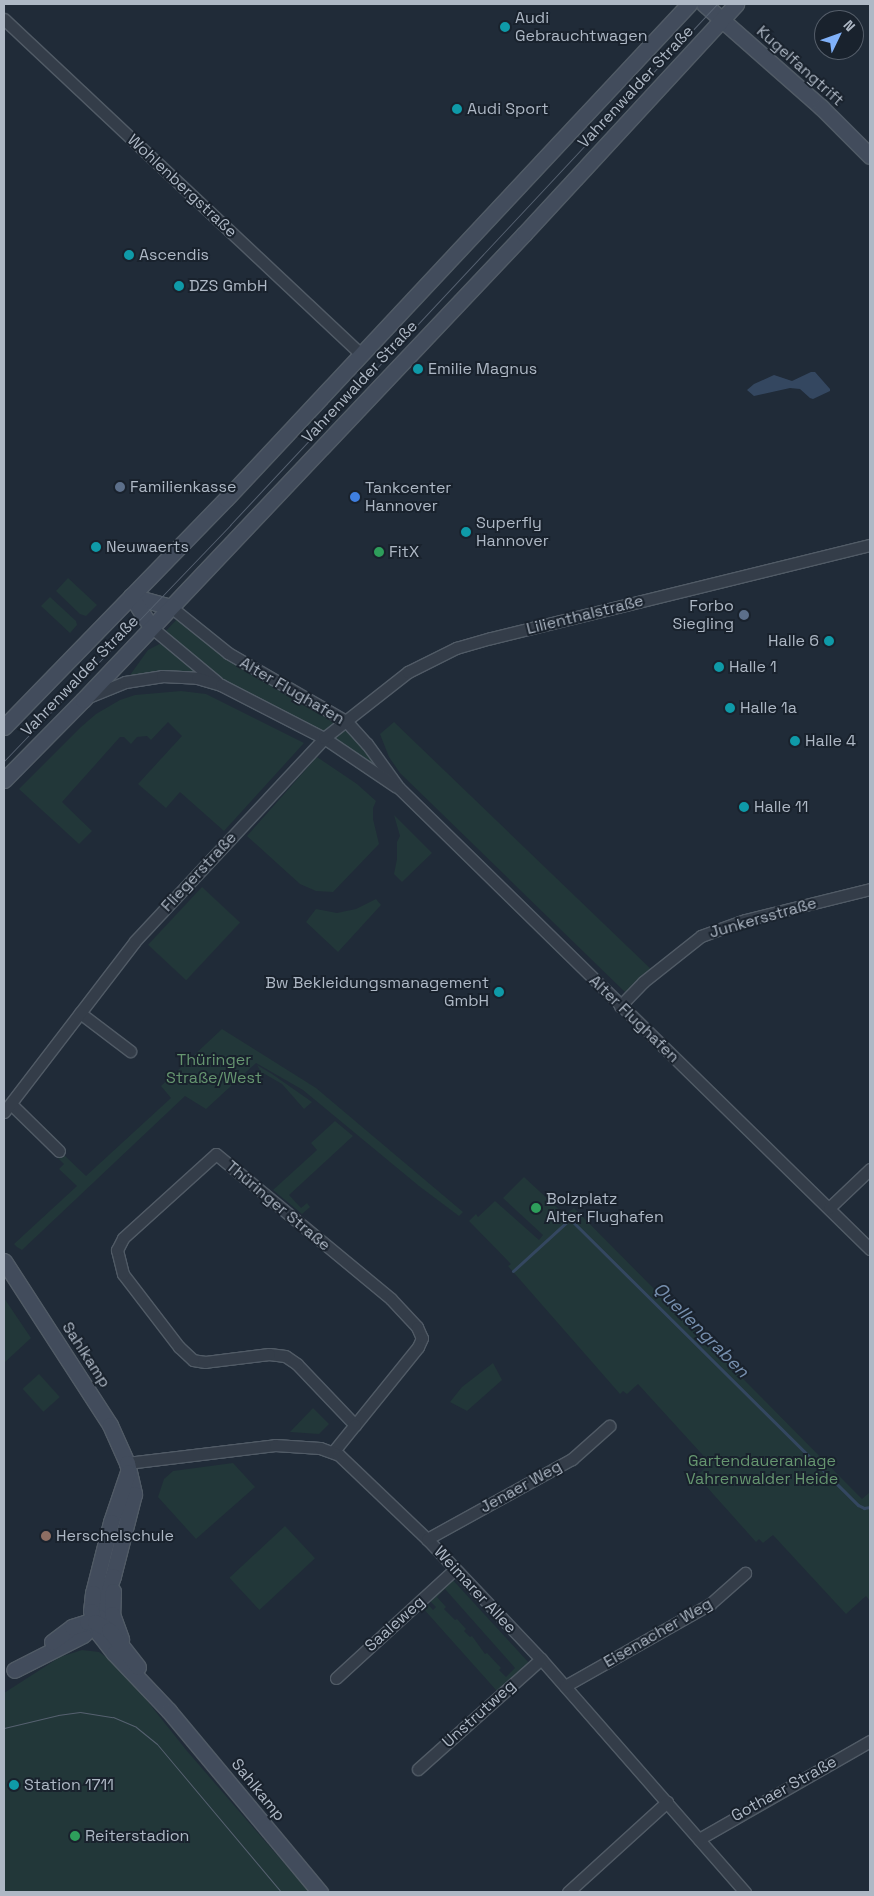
<!DOCTYPE html>
<html>
<head>
<meta charset="utf-8">
<style>
  body { margin:0 }
  #map { position:relative; width:874px; height:1896px; overflow:hidden; background:#202b38; font-family:"Space Grotesk",sans-serif }
  div>[style] { position:absolute }
  .green>* { inset:0; background:#223739; transform-origin:0 0 }
  .water>* { inset:0; background:#344760 }
  .stream>* { height:3px; margin:-1.5px; padding:0 1.5px; transform-origin:1.5px; border-radius:1.5px; background:#344760 }
  .roads { filter:drop-shadow(1px 0 #515b66) drop-shadow(-1px 0 #515b66) drop-shadow(0 1px #515b66) drop-shadow(0 -1px #515b66) }
  .street>* { height:11px; margin:-5.5px; padding:0 5.5px; transform-origin:5.5px; border-radius:5.5px; background:#343d49 }
  .secondary>* { height:15px; margin:-7.5px; padding:0 7.5px; transform-origin:7.5px; border-radius:7.5px; background:#424c5c }
  .tram>* { height:1px; margin:-0.5px; padding:0 0.5px; transform-origin:0.5px; border-radius:0.5px; background:#566170 }
  .dots>* { width:14px; height:14px; translate:-50% -50%; box-sizing:border-box; border:2px solid #19222d; border-radius:50% }
  span { translate:-50% -50%; white-space:nowrap; text-align:center; line-height:1.15; -webkit-text-stroke:4px #19222d; paint-order:stroke }
  .poi-label { font-size:16px; color:#aeb8c5 }
  .left { translate:0 -50%; text-align:left }
  .right { translate:-100% -50%; text-align:right }
  .street-label { font-size:16px; color:#aeb8c5 }
  .park-label { font-size:16px; color:#669670 }
  .water-label { font-size:18px; color:#768fae; font-style:italic }
  .frame { position:absolute; inset:0; border:5px solid #aeb8c5; pointer-events:none }
  .north { position:absolute; left:814px; top:10px; width:50px; height:50px; box-sizing:border-box; background:#19222d; border:1px solid #555e6a; border-radius:50%; rotate:48deg; font-size:14px; font-weight:700; line-height:20px; text-align:center; color:#aeb8c5 }
  .north::after { content:''; display:block; margin:auto; width:18px; height:22px; background:#80b1f9; clip-path:polygon(50% 0,100% 100%,50% 72%,0 100%) }
</style>
</head>
<body>
<div id="map">
  <div class="green">
    <i style="clip-path:polygon(68px 578px,97px 605px,86px 616px,80px 614px,56px 591px)"></i>
    <i style="clip-path:polygon(50px 597px,76px 621px,77px 625px,70px 633px,41px 606px)"></i>
    <i style="clip-path:polygon(180px 616px,189px 623px,324px 706px,388px 772px,198px 678px,125px 682px,148px 650px,167px 640px,162px 635px)"></i>
    <i style="clip-path:polygon(181px 691px,206px 694px,304px 743px,224px 831px,180px 792px,166px 808px,138px 784px,182px 736px,168px 722px,151px 740px,147px 736px,137px 737px,131px 744px,124px 737px,120px 737px,62px 802px,92px 831px,79px 844px,19px 789px,81px 727px,96px 714px,120px 700px,135px 695px)"></i>
    <i style="clip-path:polygon(394px 722px,655px 973px,629px 996px,400px 773px,389px 757px,380px 734px)"></i>
    <i style="clip-path:polygon(317px 757px,357px 784px,376px 801px,373px 808px,373px 819px,379px 844px,333px 892px,316px 891px,300px 884px,247px 836px)"></i>
    <i style="clip-path:polygon(394px 815px,432px 853px,402px 882px,394px 874px,397px 859px,397px 842px,400px 836px)"></i>
    <i style="left:202px;top:887px;width:52px;height:79px;rotate:43deg"></i>
    <i style="clip-path:polygon(376px 899px,381px 905px,338px 952px,306px 922px,316px 909px,337px 913px,356px 909px)"></i>
    <i style="clip-path:polygon(222px 1029px,316px 1088px,463px 1212px,459px 1216px,419px 1186px,303px 1090px,256px 1063px,206px 1109px,185px 1096px,22px 1250px,17px 1247px,14px 1244px,77px 1186px,59px 1169px,64px 1164px,57px 1157px,62px 1153px,86px 1176px,171px 1098px,161px 1086px)"></i>
    <i style="clip-path:polygon(257px 1065px,272px 1074px,312px 1102px,304px 1109px,282px 1084px,263px 1073px,262px 1074px)"></i>
    <i style="clip-path:polygon(335px 1121px,353px 1136px,289px 1195px,301px 1208px,307px 1203px,310px 1207px,302px 1214px,273px 1190px,317px 1150px,311px 1143px)"></i>
    <i style="clip-path:polygon(524px 1177px,565px 1215px,574px 1208px,862px 1499px,870px 1492px,870px 1601px,866px 1596px,846px 1614px,773px 1535px,763px 1543px,759px 1539px,756px 1542px,697px 1476px,710px 1463px,638px 1384px,627px 1394px,623px 1391px,620px 1394px,508px 1266px,511px 1264px,469px 1221px,476px 1214px,478px 1217px,495px 1201px,539px 1240px,543px 1235px,503px 1198px)"></i>
    <i style="clip-path:polygon(4px 1298px,31px 1338px,4px 1363px)"></i>
    <i style="clip-path:polygon(493px 1363px,502px 1380px,467px 1411px,450px 1402px,462px 1387px)"></i>
    <i style="left:39px;top:1374px;width:31px;height:22px;rotate:48deg"></i>
    <i style="clip-path:polygon(313px 1408px,329px 1424px,319px 1434px,290px 1432px)"></i>
    <i style="clip-path:polygon(233px 1463px,255px 1487px,196px 1539px,158px 1497px,164px 1479px,173px 1471px)"></i>
    <i style="left:285px;top:1526px;width:44px;height:76px;rotate:47deg"></i>
    <i style="clip-path:polygon(evenodd,451px 1578px,529px 1663px,500px 1690px,496px 1690px,421px 1606px,426px 1602px,433px 1610px,436px 1607px,430px 1601px,431px 1597px,451px 1578px,445px 1589px,515px 1668px,506px 1677px,499px 1670px,501px 1668px,487px 1653px,485px 1654px,472px 1636px,470px 1637px,464px 1631px,466px 1629px,457px 1619px,455px 1620px,444px 1609px,446px 1607px,437px 1597px,445px 1589px)"></i>
    <i style="clip-path:polygon(82px 1650px,99px 1652px,121px 1668px,187px 1751px,309px 1892px,4px 1892px,4px 1693px,60px 1657px)"></i>
  </div>
  <div class="water">
    <i style="clip-path:polygon(811px 372px,815px 372px,830px 389px,830px 391px,813px 399px,810px 398px,800px 389px,790px 388px,754px 396px,747px 390px,754px 384px,774px 375px,792px 381px)"></i>
  </div>
  <div class="stream">
    <i style="left:513px;top:1271px;width:77px;rotate:-42.4deg"></i>
    <i style="left:570px;top:1219px;width:406px;rotate:44.8deg"></i>
    <i style="left:858px;top:1505px;width:7px;rotate:27deg"></i>
    <i style="left:864px;top:1508px;width:6px;rotate:-9deg"></i>
  </div>
  <div class="roads">
    <div class="street">
      <i style="left:4px;top:19px;width:488px;rotate:43.2deg"></i>
      <i style="left:171px;top:607px;width:73px;rotate:38.9deg"></i>
      <i style="left:228px;top:653px;width:136px;rotate:30deg"></i>
      <i style="left:346px;top:721px;width:31px;rotate:48deg"></i>
      <i style="left:367px;top:744px;width:54px;rotate:54deg"></i>
      <i style="left:399px;top:788px;width:659px;rotate:44.39deg"></i>
      <i style="left:151px;top:627px;width:86px;rotate:39.8deg"></i>
      <i style="left:86px;top:698px;width:42px;rotate:-22.3deg"></i>
      <i style="left:125px;top:682px;width:37px;rotate:-9deg"></i>
      <i style="left:162px;top:676px;width:35px;rotate:3deg"></i>
      <i style="left:197px;top:678px;width:25px;rotate:16deg"></i>
      <i style="left:221px;top:685px;width:116px;rotate:27.2deg"></i>
      <i style="left:324px;top:738px;width:86px;rotate:34.1deg"></i>
      <i style="left:620px;top:1006px;width:33px;rotate:-46deg"></i>
      <i style="left:643px;top:982px;width:74px;rotate:-38.4deg"></i>
      <i style="left:701px;top:936px;width:47px;rotate:-20deg"></i>
      <i style="left:745px;top:920px;width:129px;rotate:-13.9deg"></i>
      <i style="left:80px;top:1013px;width:63px;rotate:37.2deg"></i>
      <i style="left:11px;top:1104px;width:67px;rotate:44.4deg"></i>
      <i style="left:4px;top:1112px;width:215px;rotate:-52.5deg"></i>
      <i style="left:135px;top:941px;width:277px;rotate:-47deg"></i>
      <i style="left:324px;top:738px;width:107px;rotate:-38.2deg"></i>
      <i style="left:408px;top:672px;width:54px;rotate:-26.6deg"></i>
      <i style="left:456px;top:648px;width:36px;rotate:-16deg"></i>
      <i style="left:491px;top:638px;width:390px;rotate:-13.8deg"></i>
      <i style="left:216px;top:1154px;width:227px;rotate:39.6deg"></i>
      <i style="left:391px;top:1299px;width:38px;rotate:47deg"></i>
      <i style="left:417px;top:1327px;width:12px;rotate:66deg"></i>
      <i style="left:422px;top:1338px;width:10px;rotate:114deg"></i>
      <i style="left:418px;top:1347px;width:100px;rotate:128.9deg"></i>
      <i style="left:355px;top:1425px;width:84px;rotate:-133.6deg"></i>
      <i style="left:297px;top:1364px;width:14px;rotate:-146deg"></i>
      <i style="left:285px;top:1356px;width:16px;rotate:-173deg"></i>
      <i style="left:269px;top:1354px;width:64px;rotate:172.9deg"></i>
      <i style="left:205px;top:1362px;width:12px;rotate:-171deg"></i>
      <i style="left:193px;top:1360px;width:19px;rotate:-137deg"></i>
      <i style="left:179px;top:1347px;width:92px;rotate:-127.5deg"></i>
      <i style="left:123px;top:1274px;width:25px;rotate:-104deg"></i>
      <i style="left:117px;top:1250px;width:13px;rotate:-63deg"></i>
      <i style="left:123px;top:1238px;width:125px;rotate:-42.1deg"></i>
      <i style="left:829px;top:1208px;width:57px;rotate:-43.6deg"></i>
      <i style="left:333px;top:1452px;width:35px;rotate:-51deg"></i>
      <i style="left:127px;top:1463px;width:149px;rotate:-6.9deg"></i>
      <i style="left:275px;top:1445px;width:45px;rotate:3.8deg"></i>
      <i style="left:320px;top:1448px;width:20px;rotate:20deg"></i>
      <i style="left:339px;top:1455px;width:122px;rotate:43.7deg"></i>
      <i style="left:427px;top:1539px;width:166px;rotate:46.5deg"></i>
      <i style="left:541px;top:1659px;width:310px;rotate:48.8deg"></i>
      <i style="left:427px;top:1539px;width:166px;rotate:-28.9deg"></i>
      <i style="left:572px;top:1459px;width:50px;rotate:-41.7deg"></i>
      <i style="left:336px;top:1678px;width:161px;rotate:-42.5deg"></i>
      <i style="left:565px;top:1686px;width:167px;rotate:-29.5deg"></i>
      <i style="left:710px;top:1604px;width:47px;rotate:-41.5deg"></i>
      <i style="left:418px;top:1769px;width:165px;rotate:-41.8deg"></i>
      <i style="left:699px;top:1839px;width:197px;rotate:-29.8deg"></i>
      <i style="left:568px;top:1892px;width:134px;rotate:-42.3deg"></i>
    </div>
    <div class="secondary">
      <i style="left:704px;top:4px;width:156px;rotate:41.4deg"></i>
      <i style="left:821px;top:107px;width:69px;rotate:45deg"></i>
      <i style="left:131px;top:596px;width:41px;rotate:15.4deg"></i>
      <i style="left:131px;top:596px;width:37px;rotate:57deg"></i>
      <i style="left:4px;top:727px;width:318px;rotate:-45.8deg"></i>
      <i style="left:226px;top:499px;width:678px;rotate:-46.91deg"></i>
      <i style="left:4px;top:780px;width:112px;rotate:-45.4deg"></i>
      <i style="left:83px;top:700px;width:642px;rotate:-46.58deg"></i>
      <i style="left:524px;top:234px;width:313px;rotate:-47.3deg"></i>
      <i style="left:4px;top:1261px;width:195px;rotate:57.1deg"></i>
      <i style="left:110px;top:1425px;width:42px;rotate:65.9deg"></i>
      <i style="left:127px;top:1463px;width:32px;rotate:77deg"></i>
      <i style="left:134px;top:1494px;width:85px;rotate:104.4deg"></i>
      <i style="left:113px;top:1576px;width:43px;rotate:108.9deg"></i>
      <i style="left:99px;top:1617px;width:11px;rotate:124deg"></i>
      <i style="left:93px;top:1626px;width:13px;rotate:138deg"></i>
      <i style="left:83px;top:1635px;width:77px;rotate:153.1deg"></i>
      <i style="left:128px;top:1472px;width:53px;rotate:108.8deg"></i>
      <i style="left:111px;top:1522px;width:73px;rotate:104.2deg"></i>
      <i style="left:93px;top:1593px;width:18px;rotate:96deg"></i>
      <i style="left:91px;top:1611px;width:24px;rotate:71deg"></i>
      <i style="left:99px;top:1634px;width:24px;rotate:52deg"></i>
      <i style="left:114px;top:1653px;width:80px;rotate:46.5deg"></i>
      <i style="left:169px;top:1711px;width:236px;rotate:50.2deg"></i>
      <i style="left:113px;top:1591px;width:23px;rotate:92deg"></i>
      <i style="left:112px;top:1614px;width:27px;rotate:70deg"></i>
      <i style="left:52px;top:1642px;width:25px;rotate:-37deg"></i>
      <i style="left:72px;top:1627px;width:16px;rotate:-18deg"></i>
      <i style="left:87px;top:1622px;width:8px"></i>
      <i style="left:95px;top:1622px;width:16px;rotate:30deg"></i>
      <i style="left:109px;top:1630px;width:47px;rotate:51.9deg"></i>
    </div>
  </div>
  <div class="tram">
    <i style="left:4px;top:761px;width:327px;rotate:-46.2deg"></i>
    <i style="left:230px;top:525px;width:713px;rotate:-46.93deg"></i>
    <i style="left:4px;top:1728px;width:56px;rotate:-13.5deg"></i>
    <i style="left:58px;top:1715px;width:22px;rotate:-8deg"></i>
    <i style="left:80px;top:1712px;width:33px;rotate:9deg"></i>
    <i style="left:113px;top:1717px;width:25px;rotate:23deg"></i>
    <i style="left:136px;top:1727px;width:27px;rotate:39deg"></i>
    <i style="left:157px;top:1744px;width:193px;rotate:50deg"></i>
  </div>
  <div class="dots">
    <i style="left:505px;top:27px;background:#0f9aa8"></i>
    <i style="left:457px;top:109px;background:#0f9aa8"></i>
    <i style="left:129px;top:255px;background:#0f9aa8"></i>
    <i style="left:179px;top:286px;background:#0f9aa8"></i>
    <i style="left:418px;top:369px;background:#0f9aa8"></i>
    <i style="left:120px;top:487px;background:#5c6f8a"></i>
    <i style="left:355px;top:497px;background:#3f7fe0"></i>
    <i style="left:466px;top:532px;background:#0f9aa8"></i>
    <i style="left:96px;top:547px;background:#0f9aa8"></i>
    <i style="left:379px;top:552px;background:#2e9e5b"></i>
    <i style="left:744px;top:615px;background:#5c6f8a"></i>
    <i style="left:829px;top:641px;background:#0f9aa8"></i>
    <i style="left:719px;top:667px;background:#0f9aa8"></i>
    <i style="left:730px;top:708px;background:#0f9aa8"></i>
    <i style="left:795px;top:741px;background:#0f9aa8"></i>
    <i style="left:744px;top:807px;background:#0f9aa8"></i>
    <i style="left:499px;top:992px;background:#0f9aa8"></i>
    <i style="left:536px;top:1208px;background:#2e9e5b"></i>
    <i style="left:46px;top:1536px;background:#8d6e63"></i>
    <i style="left:14px;top:1785px;background:#0f9aa8"></i>
    <i style="left:75px;top:1836px;background:#2e9e5b"></i>
  </div>
  <div class="poi-label">
    <span class="left" style="left:515px;top:27px">Audi<br>Gebrauchtwagen</span>
    <span class="left" style="left:467px;top:109px">Audi Sport</span>
    <span class="left" style="left:139px;top:255px">Ascendis</span>
    <span class="left" style="left:189px;top:286px">DZS GmbH</span>
    <span class="left" style="left:428px;top:369px">Emilie Magnus</span>
    <span class="left" style="left:130px;top:487px">Familienkasse</span>
    <span class="left" style="left:365px;top:497px">Tankcenter<br>Hannover</span>
    <span class="left" style="left:476px;top:532px">Superfly<br>Hannover</span>
    <span class="left" style="left:106px;top:547px">Neuwaerts</span>
    <span class="left" style="left:389px;top:552px">FitX</span>
    <span class="right" style="left:734px;top:615px">Forbo<br>Siegling</span>
    <span class="right" style="left:819px;top:641px">Halle 6</span>
    <span class="left" style="left:729px;top:667px">Halle 1</span>
    <span class="left" style="left:740px;top:708px">Halle 1a</span>
    <span class="left" style="left:805px;top:741px">Halle 4</span>
    <span class="left" style="left:754px;top:807px">Halle 11</span>
    <span class="right" style="left:489px;top:992px">Bw Bekleidungsmanagement<br>GmbH</span>
    <span class="left" style="left:546px;top:1208px">Bolzplatz<br>Alter Flughafen</span>
    <span class="left" style="left:56px;top:1536px">Herschelschule</span>
    <span class="left" style="left:24px;top:1785px">Station 1711</span>
    <span class="left" style="left:85px;top:1836px">Reiterstadion</span>
  </div>
  <div class="street-label">
    <span style="left:800px;top:66px;rotate:42deg">Kugelfangtrift</span>
    <span style="left:636px;top:87px;rotate:-47deg">Vahrenwalder Straße</span>
    <span style="left:182px;top:186px;rotate:43deg">Wohlenbergstraße</span>
    <span style="left:360px;top:382px;rotate:-47deg">Vahrenwalder Straße</span>
    <span style="left:585px;top:615px;rotate:-14deg">Lilienthalstraße</span>
    <span style="left:80px;top:676px;rotate:-46deg">Vahrenwalder Straße</span>
    <span style="left:292px;top:691px;rotate:30deg">Alter Flughafen</span>
    <span style="left:199px;top:872px;rotate:-47deg">Fliegerstraße</span>
    <span style="left:763px;top:918px;rotate:-16deg">Junkersstraße</span>
    <span style="left:634px;top:1019px;rotate:44deg">Alter Flughafen</span>
    <span style="left:278px;top:1206px;rotate:40deg">Thüringer Straße</span>
    <span style="left:86px;top:1355px;rotate:57deg">Sahlkamp</span>
    <span style="left:521px;top:1487px;rotate:-29deg">Jenaer Weg</span>
    <span style="left:475px;top:1590px;rotate:47deg">Weimarer Allee</span>
    <span style="left:395px;top:1624px;rotate:-42deg">Saaleweg</span>
    <span style="left:658px;top:1633px;rotate:-30deg">Eisenacher Weg</span>
    <span style="left:479px;top:1714px;rotate:-42deg">Unstrutweg</span>
    <span style="left:784px;top:1789px;rotate:-29deg">Gothaer Straße</span>
    <span style="left:258px;top:1790px;rotate:51deg">Sahlkamp</span>
  </div>
  <div class="park-label">
    <span style="left:214px;top:1069px">Thüringer<br>Straße/West</span>
    <span style="left:762px;top:1470px">Gartendaueranlage<br>Vahrenwalder Heide</span>
  </div>
  <div class="water-label">
    <span style="left:701px;top:1330px;rotate:45deg">Quellengraben</span>
  </div>
  <div class="frame"></div>
  <div class="north">N</div>
</div>
</body>
</html>
